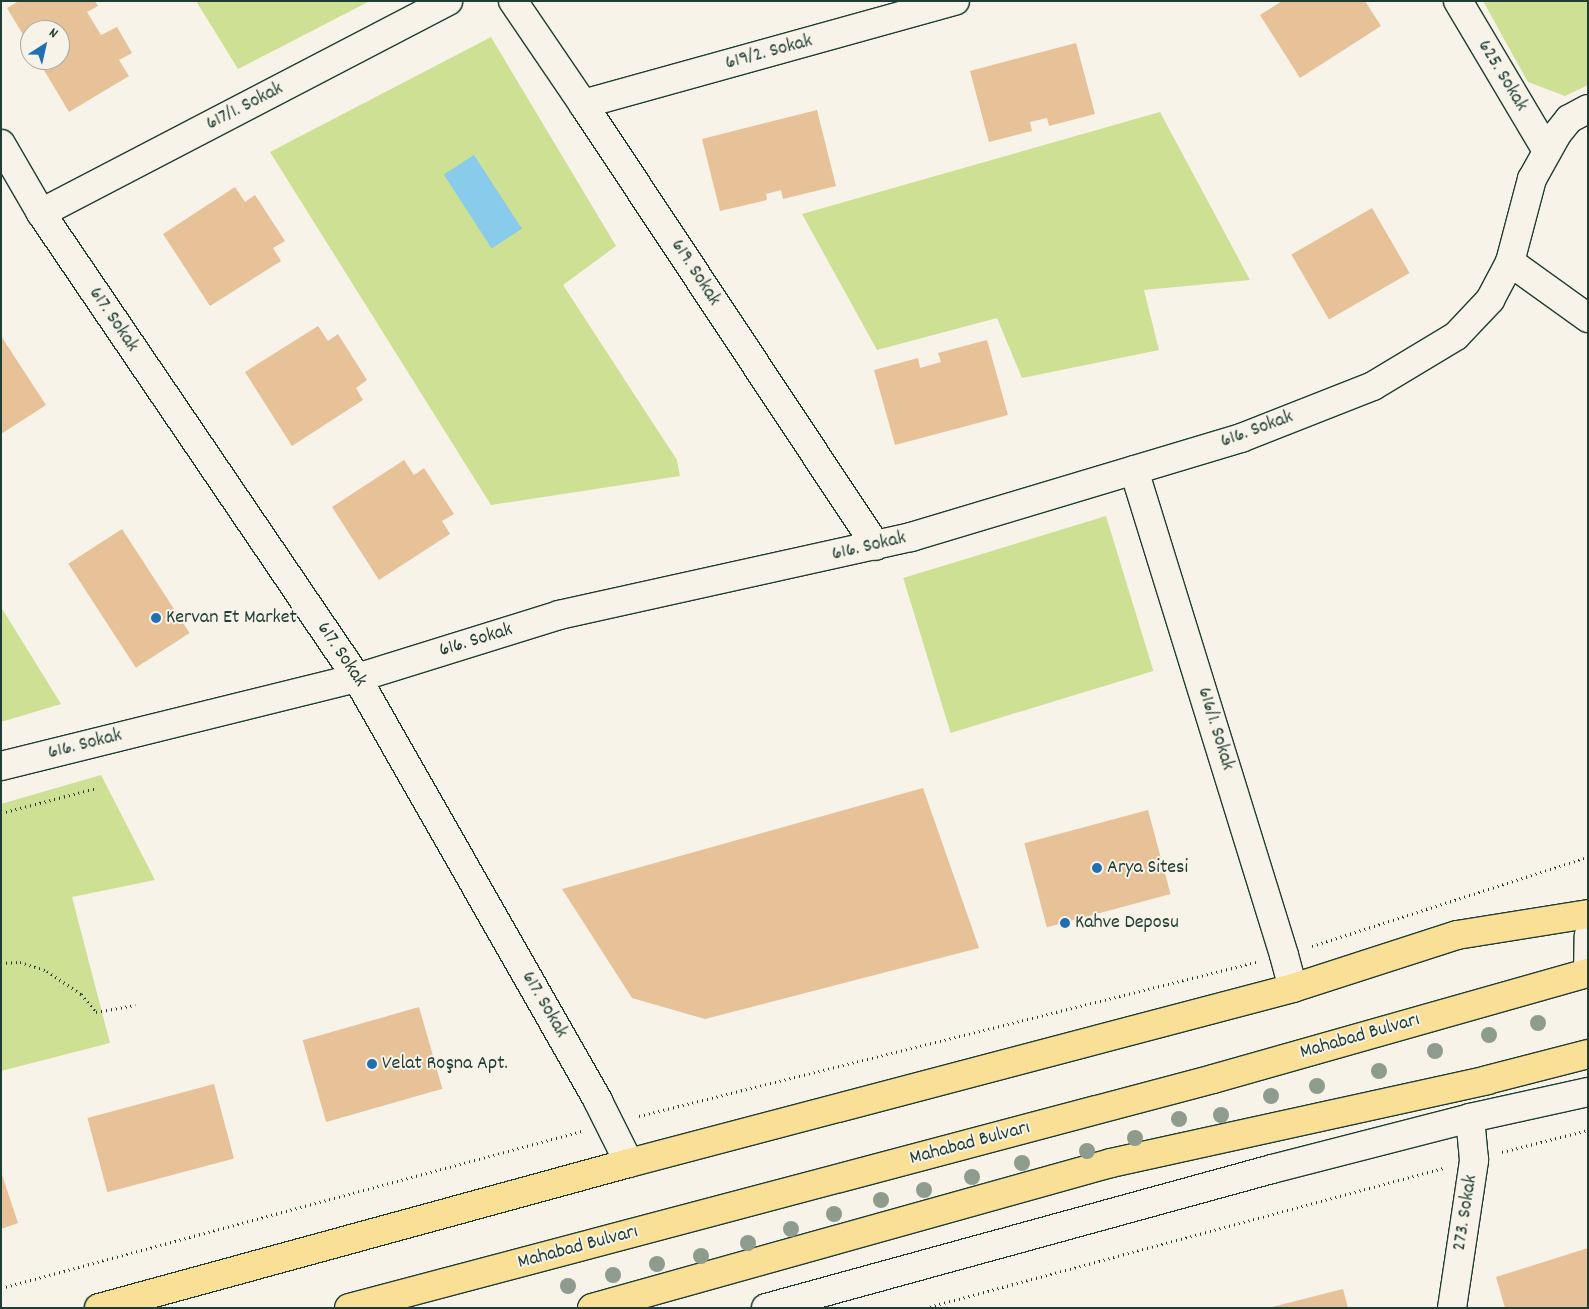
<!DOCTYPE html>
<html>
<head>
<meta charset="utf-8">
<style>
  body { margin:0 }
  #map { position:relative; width:1589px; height:1309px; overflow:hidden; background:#f7f3e8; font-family:Dekko,sans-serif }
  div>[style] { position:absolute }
  .green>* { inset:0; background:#cee094; transform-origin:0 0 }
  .water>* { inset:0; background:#88cbea; transform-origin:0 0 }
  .building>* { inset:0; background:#e7c197; transform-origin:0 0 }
  .path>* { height:3px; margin-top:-1.5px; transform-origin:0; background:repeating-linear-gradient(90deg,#1f3d34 0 1px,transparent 0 5px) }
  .roads { filter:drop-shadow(1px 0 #1f3d34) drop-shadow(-1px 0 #1f3d34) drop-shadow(0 1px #1f3d34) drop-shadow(0 -1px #1f3d34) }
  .lane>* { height:18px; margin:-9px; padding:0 9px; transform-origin:9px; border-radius:9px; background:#f7f3e8 }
  .street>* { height:28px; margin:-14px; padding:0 14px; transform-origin:14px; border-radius:14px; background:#f7f3e8 }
  .secondary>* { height:28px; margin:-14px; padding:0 14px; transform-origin:14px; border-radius:14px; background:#f7f3e8 }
  .primary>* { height:28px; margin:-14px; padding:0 14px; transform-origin:14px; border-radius:14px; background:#fadf96 }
  .trees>* { width:16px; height:16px; margin:-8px; border-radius:50%; background:#8e9c8d }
  .dots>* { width:14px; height:14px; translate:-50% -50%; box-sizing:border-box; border:2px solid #f7f3e8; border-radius:50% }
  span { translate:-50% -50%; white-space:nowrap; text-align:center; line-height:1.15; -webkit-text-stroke:4px #f7f3e8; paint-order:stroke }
  .street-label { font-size:20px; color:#1f3d34 }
  .poi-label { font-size:20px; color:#1f3d34 }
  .left { translate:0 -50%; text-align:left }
  .frame { position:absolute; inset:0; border:2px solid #1f3d34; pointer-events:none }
  .north { position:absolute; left:20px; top:20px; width:50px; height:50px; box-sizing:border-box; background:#f7f3e8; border:1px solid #a1aaa0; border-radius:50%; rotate:35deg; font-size:14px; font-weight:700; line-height:20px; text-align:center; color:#1f3d34 }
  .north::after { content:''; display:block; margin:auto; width:18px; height:22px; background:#1f6fb2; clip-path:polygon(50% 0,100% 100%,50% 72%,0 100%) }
</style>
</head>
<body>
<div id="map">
  <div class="green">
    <i style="clip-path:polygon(196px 1px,370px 1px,238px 69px)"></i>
    <i style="clip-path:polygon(1483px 1px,1588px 1px,1588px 85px,1565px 96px,1528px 82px)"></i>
    <i style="clip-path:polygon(491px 37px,616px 246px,563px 285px,677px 460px,680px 476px,491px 505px,270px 152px)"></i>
    <i style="clip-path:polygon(1160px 112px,1250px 280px,1144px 290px,1159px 350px,1022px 378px,997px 318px,877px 350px,802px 214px)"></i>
    <i style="left:1106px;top:516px;width:162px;height:212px;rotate:73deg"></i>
    <i style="clip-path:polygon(1px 607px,61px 704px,1px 722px)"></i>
    <i style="clip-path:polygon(101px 775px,155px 880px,72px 897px,110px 1043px,1px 1071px,1px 804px)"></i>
  </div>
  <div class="water">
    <i style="left:474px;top:155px;width:88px;height:36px;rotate:57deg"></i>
  </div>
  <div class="building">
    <i style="clip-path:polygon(19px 1px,95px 1px,98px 6px,87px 12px,101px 35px,117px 27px,132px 53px,119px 60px,129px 76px,69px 112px,38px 60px,60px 60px,60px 30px,30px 30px,30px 46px,7px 8px)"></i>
    <i style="clip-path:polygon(1282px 1px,1365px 1px,1381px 26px,1300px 78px,1260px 15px)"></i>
    <i style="clip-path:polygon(1076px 43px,1095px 114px,1049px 126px,1047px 118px,1030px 122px,1032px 131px,989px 142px,970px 71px)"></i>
    <i style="clip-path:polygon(817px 110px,836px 186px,783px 199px,781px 190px,766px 194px,767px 200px,720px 211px,702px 139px)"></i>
    <i style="clip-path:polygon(235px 187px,245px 202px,255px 195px,285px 241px,273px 248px,281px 261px,210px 306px,163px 234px)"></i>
    <i style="left:1372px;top:208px;width:75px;height:93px;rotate:60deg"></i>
    <i style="clip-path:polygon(318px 326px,328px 341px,338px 334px,367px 380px,356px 388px,363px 400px,292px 446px,245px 372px)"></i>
    <i style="clip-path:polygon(1px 336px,46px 405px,1px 434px)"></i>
    <i style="clip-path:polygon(987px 340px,1008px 415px,895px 445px,874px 370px,918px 358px,920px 368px,941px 362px,938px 353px)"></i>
    <i style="clip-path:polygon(404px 460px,414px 475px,424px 468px,454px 514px,442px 521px,450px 534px,379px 580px,332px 507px)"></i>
    <i style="left:122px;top:529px;width:124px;height:64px;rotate:57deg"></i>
    <i style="clip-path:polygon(923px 788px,979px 948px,705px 1019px,632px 998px,562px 889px)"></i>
    <i style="left:1148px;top:810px;width:87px;height:128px;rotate:75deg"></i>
    <i style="left:419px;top:1007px;width:85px;height:121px;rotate:74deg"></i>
    <i style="left:214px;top:1084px;width:77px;height:131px;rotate:75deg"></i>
    <i style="clip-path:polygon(1px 1172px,18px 1223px,1px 1229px)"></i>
    <i style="clip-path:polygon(1588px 1248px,1588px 1308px,1505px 1308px,1496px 1277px)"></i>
    <i style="clip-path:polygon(1343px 1289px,1348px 1308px,1272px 1308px,1272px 1307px)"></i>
  </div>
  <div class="path">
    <i style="left:1px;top:813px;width:99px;rotate:-14.6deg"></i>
    <i style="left:1312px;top:946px;width:290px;rotate:-17.9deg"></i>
    <i style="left:1px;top:963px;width:19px;rotate:-3deg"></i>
    <i style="left:20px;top:962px;width:28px;rotate:18deg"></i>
    <i style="left:47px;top:971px;width:41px;rotate:34.1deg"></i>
    <i style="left:81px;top:994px;width:23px;rotate:50deg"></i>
    <i style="left:96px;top:1012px;width:40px;rotate:-10deg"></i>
    <i style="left:639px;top:1116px;width:636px;rotate:-14.01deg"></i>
    <i style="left:1502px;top:1152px;width:89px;rotate:-14.3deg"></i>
    <i style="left:1px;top:1288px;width:602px;rotate:-15.12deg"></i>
    <i style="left:925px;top:1308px;width:537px;rotate:-15.12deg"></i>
  </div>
  <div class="roads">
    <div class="lane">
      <i style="left:1583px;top:974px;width:39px;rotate:-89deg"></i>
      <i style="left:1584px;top:935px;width:17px;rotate:-77deg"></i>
    </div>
    <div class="street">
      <i style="left:513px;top:1px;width:125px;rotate:55.8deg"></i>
      <i style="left:583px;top:104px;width:530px;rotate:56.46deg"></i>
      <i style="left:1458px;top:1px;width:174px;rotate:59.3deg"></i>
      <i style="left:583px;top:104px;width:386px;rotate:-15.5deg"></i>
      <i style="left:1px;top:144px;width:80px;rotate:59.9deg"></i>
      <i style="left:41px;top:213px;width:562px;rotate:55.8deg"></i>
      <i style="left:357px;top:678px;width:487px;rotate:60.3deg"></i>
      <i style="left:598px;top:1101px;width:69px;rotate:63.4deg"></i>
      <i style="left:41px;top:213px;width:459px;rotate:-27.5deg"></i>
      <i style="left:1510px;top:262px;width:96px;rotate:35.7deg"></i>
      <i style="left:1134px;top:470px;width:508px;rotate:72.81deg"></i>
      <i style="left:1284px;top:955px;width:34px;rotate:75deg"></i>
      <i style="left:1px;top:766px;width:367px;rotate:-13.9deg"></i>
      <i style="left:357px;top:678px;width:212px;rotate:-17.3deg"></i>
      <i style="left:559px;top:615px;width:361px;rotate:-12.5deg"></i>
      <i style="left:911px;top:537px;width:345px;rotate:-16.7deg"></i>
      <i style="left:1241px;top:438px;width:142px;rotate:-21.5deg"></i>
      <i style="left:1373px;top:386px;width:97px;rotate:-31.1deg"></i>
      <i style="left:1456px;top:336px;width:50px;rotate:-46.6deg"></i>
      <i style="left:1490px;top:300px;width:43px;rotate:-62.2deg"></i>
      <i style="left:1510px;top:262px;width:86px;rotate:-75.2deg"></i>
      <i style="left:1532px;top:179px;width:51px;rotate:-60.9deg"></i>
      <i style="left:1557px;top:134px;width:19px;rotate:-51deg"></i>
      <i style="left:1569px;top:119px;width:21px;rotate:-28deg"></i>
      <i style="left:1452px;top:1308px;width:150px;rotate:-81.5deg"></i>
      <i style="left:1474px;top:1160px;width:42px;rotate:-95.4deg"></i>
    </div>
    <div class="secondary">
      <i style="left:766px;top:1308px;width:525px;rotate:-15.36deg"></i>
      <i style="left:1272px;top:1169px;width:204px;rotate:-14.4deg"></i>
      <i style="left:1470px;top:1118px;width:121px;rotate:-12.4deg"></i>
    </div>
    <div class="primary">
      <i style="left:99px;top:1308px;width:549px;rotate:-15.3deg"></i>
      <i style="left:629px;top:1163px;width:687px;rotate:-14.76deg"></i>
      <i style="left:1293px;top:988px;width:172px;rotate:-17.9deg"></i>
      <i style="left:1457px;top:935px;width:133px;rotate:-9.1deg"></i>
      <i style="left:349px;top:1308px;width:894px;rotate:-14.84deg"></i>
      <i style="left:1213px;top:1079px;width:390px;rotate:-15.8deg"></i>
      <i style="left:592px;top:1308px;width:539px;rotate:-15.61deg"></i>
      <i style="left:1111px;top:1163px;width:385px;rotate:-12.4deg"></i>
      <i style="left:1487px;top:1080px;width:104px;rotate:-14.4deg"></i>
    </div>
  </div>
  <div class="trees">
    <i style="left:1538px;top:1023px"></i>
    <i style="left:1489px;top:1035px"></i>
    <i style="left:1435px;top:1051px"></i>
    <i style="left:1379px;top:1071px"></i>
    <i style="left:1317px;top:1086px"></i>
    <i style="left:1271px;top:1096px"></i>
    <i style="left:1221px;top:1115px"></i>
    <i style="left:1179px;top:1119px"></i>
    <i style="left:1135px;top:1138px"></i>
    <i style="left:1087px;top:1151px"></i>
    <i style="left:1022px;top:1163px"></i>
    <i style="left:972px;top:1177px"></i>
    <i style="left:924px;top:1190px"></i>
    <i style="left:881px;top:1200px"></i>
    <i style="left:834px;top:1214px"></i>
    <i style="left:791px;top:1229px"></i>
    <i style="left:748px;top:1243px"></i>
    <i style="left:701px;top:1256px"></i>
    <i style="left:657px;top:1264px"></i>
    <i style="left:613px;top:1275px"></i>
    <i style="left:568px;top:1286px"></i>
  </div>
  <div class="dots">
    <i style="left:156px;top:618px;background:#1f6fb2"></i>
    <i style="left:1097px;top:868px;background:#1f6fb2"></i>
    <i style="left:1065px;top:923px;background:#1f6fb2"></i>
    <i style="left:372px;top:1064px;background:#1f6fb2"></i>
  </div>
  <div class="street-label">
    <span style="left:769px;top:53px;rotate:-15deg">619/2. Sokak</span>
    <span style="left:1502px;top:76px;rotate:59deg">625. Sokak</span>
    <span style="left:245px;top:107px;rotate:-27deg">617/1. Sokak</span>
    <span style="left:695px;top:273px;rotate:57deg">619. Sokak</span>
    <span style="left:113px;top:320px;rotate:56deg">617. Sokak</span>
    <span style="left:1257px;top:430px;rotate:-20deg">616. Sokak</span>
    <span style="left:869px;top:547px;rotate:-13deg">616. Sokak</span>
    <span style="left:476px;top:641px;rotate:-17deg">616. Sokak</span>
    <span style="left:341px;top:655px;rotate:56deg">617. Sokak</span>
    <span style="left:1215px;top:729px;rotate:73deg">616/1. Sokak</span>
    <span style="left:85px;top:745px;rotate:-14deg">616. Sokak</span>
    <span style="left:544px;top:1005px;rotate:60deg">617. Sokak</span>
    <span style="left:1360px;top:1037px;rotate:-16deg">Mahabad Bulvarı</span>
    <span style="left:970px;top:1144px;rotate:-15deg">Mahabad Bulvarı</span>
    <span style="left:1466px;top:1213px;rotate:-81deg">273. Sokak</span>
    <span style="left:578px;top:1248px;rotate:-15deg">Mahabad Bulvarı</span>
  </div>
  <div class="poi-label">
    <span class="left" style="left:166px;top:618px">Kervan Et Market</span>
    <span class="left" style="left:1107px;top:868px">Arya Sitesi</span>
    <span class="left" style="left:1075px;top:923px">Kahve Deposu</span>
    <span class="left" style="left:382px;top:1064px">Velat Roşna Apt.</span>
  </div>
  <div class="frame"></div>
  <div class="north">N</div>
</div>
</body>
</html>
